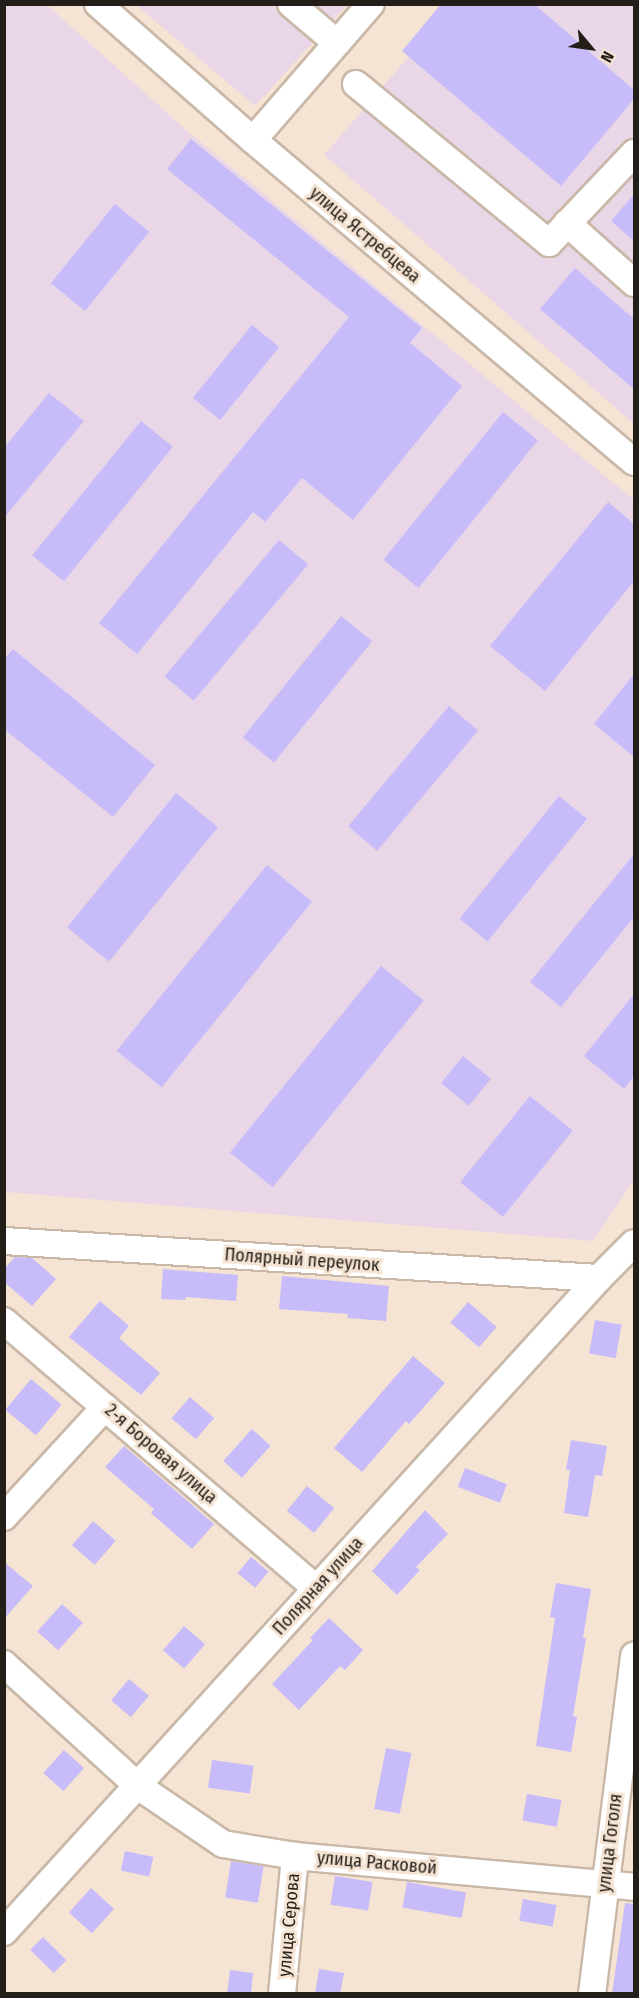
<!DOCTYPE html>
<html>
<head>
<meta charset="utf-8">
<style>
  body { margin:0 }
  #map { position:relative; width:639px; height:1998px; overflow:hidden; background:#f5e4d3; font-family:"Fira Sans Condensed",sans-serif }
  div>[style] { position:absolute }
  .industrial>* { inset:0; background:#e9d7e7 }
  .building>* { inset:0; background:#c7bcf9; transform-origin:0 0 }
  .roads { filter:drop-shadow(2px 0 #c9b8a8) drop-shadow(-2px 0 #c9b8a8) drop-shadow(0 2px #c9b8a8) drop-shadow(0 -2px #c9b8a8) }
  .minor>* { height:26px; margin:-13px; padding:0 13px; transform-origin:13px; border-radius:13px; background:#fff }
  span { translate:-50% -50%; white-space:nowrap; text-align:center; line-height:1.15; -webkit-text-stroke:6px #f5e4d3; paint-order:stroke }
  .street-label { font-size:18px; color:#241e18 }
  .frame { position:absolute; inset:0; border:6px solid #241e18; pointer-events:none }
  .north { position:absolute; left:561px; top:18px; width:60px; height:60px; -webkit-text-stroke:4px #f5e4d3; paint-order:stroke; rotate:119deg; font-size:16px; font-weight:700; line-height:24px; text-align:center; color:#241e18 }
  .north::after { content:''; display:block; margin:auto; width:21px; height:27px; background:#241e18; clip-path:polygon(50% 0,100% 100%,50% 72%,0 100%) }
</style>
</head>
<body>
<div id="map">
  <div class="industrial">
    <i style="clip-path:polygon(4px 5px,47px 5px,185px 129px,634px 500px,634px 1180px,593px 1241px,5px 1192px)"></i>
    <i style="clip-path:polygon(136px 5px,347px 5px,255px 106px)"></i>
    <i style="clip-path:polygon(453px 5px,634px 5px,634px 424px,324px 155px)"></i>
  </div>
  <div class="building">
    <i style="clip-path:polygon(441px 4px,534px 4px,634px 90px,634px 99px,561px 186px,402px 51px)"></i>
    <i style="clip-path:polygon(191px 139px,422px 328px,410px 343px,462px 386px,353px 520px,302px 478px,265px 522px,253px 512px,137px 654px,99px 623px,349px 317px,167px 169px)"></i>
    <i style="clip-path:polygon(634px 194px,634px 241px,611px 221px)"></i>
    <i style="left:115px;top:204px;width:44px;height:102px;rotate:39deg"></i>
    <i style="clip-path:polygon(575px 268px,634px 319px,634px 389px,540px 309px)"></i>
    <i style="left:252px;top:325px;width:35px;height:94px;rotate:39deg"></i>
    <i style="clip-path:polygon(49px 393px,84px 421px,4px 518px,4px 448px)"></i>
    <i style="left:503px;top:412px;width:45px;height:190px;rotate:39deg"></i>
    <i style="left:141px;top:421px;width:41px;height:173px;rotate:39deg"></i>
    <i style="clip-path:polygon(608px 502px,634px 524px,634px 581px,545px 691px,490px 646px)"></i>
    <i style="left:279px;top:540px;width:38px;height:178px;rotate:40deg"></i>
    <i style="left:341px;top:616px;width:40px;height:156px;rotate:39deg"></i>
    <i style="clip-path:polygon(13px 649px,155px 765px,113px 817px,4px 729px,4px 659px)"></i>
    <i style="clip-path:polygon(634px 674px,634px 757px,594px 724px)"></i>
    <i style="left:449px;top:706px;width:38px;height:157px;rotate:40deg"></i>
    <i style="left:176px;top:793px;width:54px;height:173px;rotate:39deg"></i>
    <i style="left:559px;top:796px;width:36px;height:158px;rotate:39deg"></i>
    <i style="clip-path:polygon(634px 854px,634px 917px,561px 1007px,530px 982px)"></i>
    <i style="left:267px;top:865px;width:58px;height:239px;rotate:39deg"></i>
    <i style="left:381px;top:966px;width:55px;height:240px;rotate:39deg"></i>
    <i style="clip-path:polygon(634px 994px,634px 1076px,624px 1089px,584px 1056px)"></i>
    <i style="left:463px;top:1056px;width:36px;height:35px;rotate:39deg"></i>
    <i style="left:530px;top:1096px;width:55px;height:111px;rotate:39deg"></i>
    <i style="clip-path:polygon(15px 1257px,32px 1258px,56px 1279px,32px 1306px,4px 1282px,4px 1269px)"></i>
    <i style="clip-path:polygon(163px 1269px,238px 1275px,236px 1301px,186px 1297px,185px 1300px,161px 1299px)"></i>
    <i style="clip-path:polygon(282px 1276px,389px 1286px,386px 1321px,347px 1318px,348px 1314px,279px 1309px)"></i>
    <i style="clip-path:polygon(100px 1301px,129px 1326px,119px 1338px,160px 1373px,141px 1395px,69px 1337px)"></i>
    <i style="left:468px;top:1302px;width:38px;height:27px;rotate:41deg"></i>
    <i style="left:595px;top:1320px;width:27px;height:34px;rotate:10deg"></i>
    <i style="clip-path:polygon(413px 1356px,445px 1383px,409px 1424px,406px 1421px,362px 1472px,334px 1448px)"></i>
    <i style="left:31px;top:1379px;width:40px;height:40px;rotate:40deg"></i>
    <i style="left:190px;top:1397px;width:32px;height:28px;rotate:41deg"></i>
    <i style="left:252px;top:1429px;width:25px;height:43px;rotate:42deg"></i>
    <i style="clip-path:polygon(571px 1440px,607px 1446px,602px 1476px,595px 1475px,588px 1517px,564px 1513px,570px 1470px,566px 1470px)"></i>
    <i style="clip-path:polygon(124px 1446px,214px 1524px,192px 1549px,151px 1513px,154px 1509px,105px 1467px)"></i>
    <i style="left:465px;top:1468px;width:45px;height:20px;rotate:21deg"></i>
    <i style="left:307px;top:1486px;width:35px;height:32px;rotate:39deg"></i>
    <i style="clip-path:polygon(425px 1510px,448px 1534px,416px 1567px,420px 1570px,397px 1595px,372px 1571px)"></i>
    <i style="left:93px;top:1521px;width:30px;height:32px;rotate:41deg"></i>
    <i style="left:251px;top:1557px;width:23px;height:21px;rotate:40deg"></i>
    <i style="clip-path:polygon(4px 1562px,33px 1586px,4px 1619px)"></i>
    <i style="clip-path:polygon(556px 1583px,591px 1589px,583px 1638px,586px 1638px,573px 1716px,577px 1717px,571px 1752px,536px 1746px,555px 1618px,550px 1617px)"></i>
    <i style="left:62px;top:1604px;width:28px;height:37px;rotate:42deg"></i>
    <i style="clip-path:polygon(329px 1618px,363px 1650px,345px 1670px,340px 1666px,299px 1710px,272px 1684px,313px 1640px,310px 1638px)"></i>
    <i style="left:184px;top:1626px;width:28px;height:32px;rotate:41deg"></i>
    <i style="left:129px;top:1679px;width:26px;height:28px;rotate:40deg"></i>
    <i style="left:386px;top:1748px;width:26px;height:62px;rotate:11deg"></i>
    <i style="left:64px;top:1750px;width:27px;height:31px;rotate:42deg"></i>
    <i style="left:212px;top:1760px;width:42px;height:28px;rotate:8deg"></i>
    <i style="left:527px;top:1794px;width:35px;height:27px;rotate:10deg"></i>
    <i style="left:125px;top:1851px;width:29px;height:20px;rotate:12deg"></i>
    <i style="left:231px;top:1861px;width:33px;height:37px;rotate:9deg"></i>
    <i style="left:335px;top:1876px;width:38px;height:29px;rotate:9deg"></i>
    <i style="left:407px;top:1882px;width:60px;height:26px;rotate:10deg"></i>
    <i style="left:91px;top:1888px;width:31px;height:33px;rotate:42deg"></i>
    <i style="left:523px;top:1899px;width:34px;height:22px;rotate:10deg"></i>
    <i style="clip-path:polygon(625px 1903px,634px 1904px,634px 1994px,612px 1994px)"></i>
    <i style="left:43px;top:1937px;width:33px;height:18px;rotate:45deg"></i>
    <i style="clip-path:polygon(319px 1969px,344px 1973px,340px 1994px,315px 1994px)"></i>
    <i style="clip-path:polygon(230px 1970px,253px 1973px,251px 1994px,227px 1994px)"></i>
  </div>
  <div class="roads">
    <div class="minor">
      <i style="left:98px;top:4px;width:206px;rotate:41.3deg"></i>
      <i style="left:253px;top:140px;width:499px;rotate:40.2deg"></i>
      <i style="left:291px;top:4px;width:60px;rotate:40.3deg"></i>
      <i style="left:356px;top:84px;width:250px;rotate:39.5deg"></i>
      <i style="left:549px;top:243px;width:124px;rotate:-46.6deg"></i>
      <i style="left:253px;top:140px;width:180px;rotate:-49.1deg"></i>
      <i style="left:567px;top:223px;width:90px;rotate:41.8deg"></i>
      <i style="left:4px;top:1241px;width:596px;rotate:3.56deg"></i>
      <i style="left:4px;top:1321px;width:411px;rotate:40.6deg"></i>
      <i style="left:4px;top:1517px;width:149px;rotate:-47.4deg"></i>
      <i style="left:4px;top:1664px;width:181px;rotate:42.3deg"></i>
      <i style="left:138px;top:1786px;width:103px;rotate:34.3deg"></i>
      <i style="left:223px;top:1844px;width:73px;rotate:9.5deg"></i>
      <i style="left:295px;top:1856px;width:340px;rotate:5.2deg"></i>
      <i style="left:4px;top:1932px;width:884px;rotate:-47.7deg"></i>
      <i style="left:599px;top:1278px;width:49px;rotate:-45deg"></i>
      <i style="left:282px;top:1994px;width:139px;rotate:-84.6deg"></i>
      <i style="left:592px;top:1994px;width:341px;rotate:-82.9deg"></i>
    </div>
  </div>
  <div class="street-label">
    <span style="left:365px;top:235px;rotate:40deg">улица Ястребцева</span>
    <span style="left:302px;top:1260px;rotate:4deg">Полярный переулок</span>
    <span style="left:161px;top:1454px;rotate:41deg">2-я Боровая улица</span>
    <span style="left:318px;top:1586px;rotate:-48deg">Полярная улица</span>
    <span style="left:610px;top:1843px;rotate:-83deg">улица Гоголя</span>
    <span style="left:377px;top:1863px;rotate:5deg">улица Расковой</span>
    <span style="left:289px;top:1925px;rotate:-85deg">улица Серова</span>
  </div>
  <div class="frame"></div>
  <div class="north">N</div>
</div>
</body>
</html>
